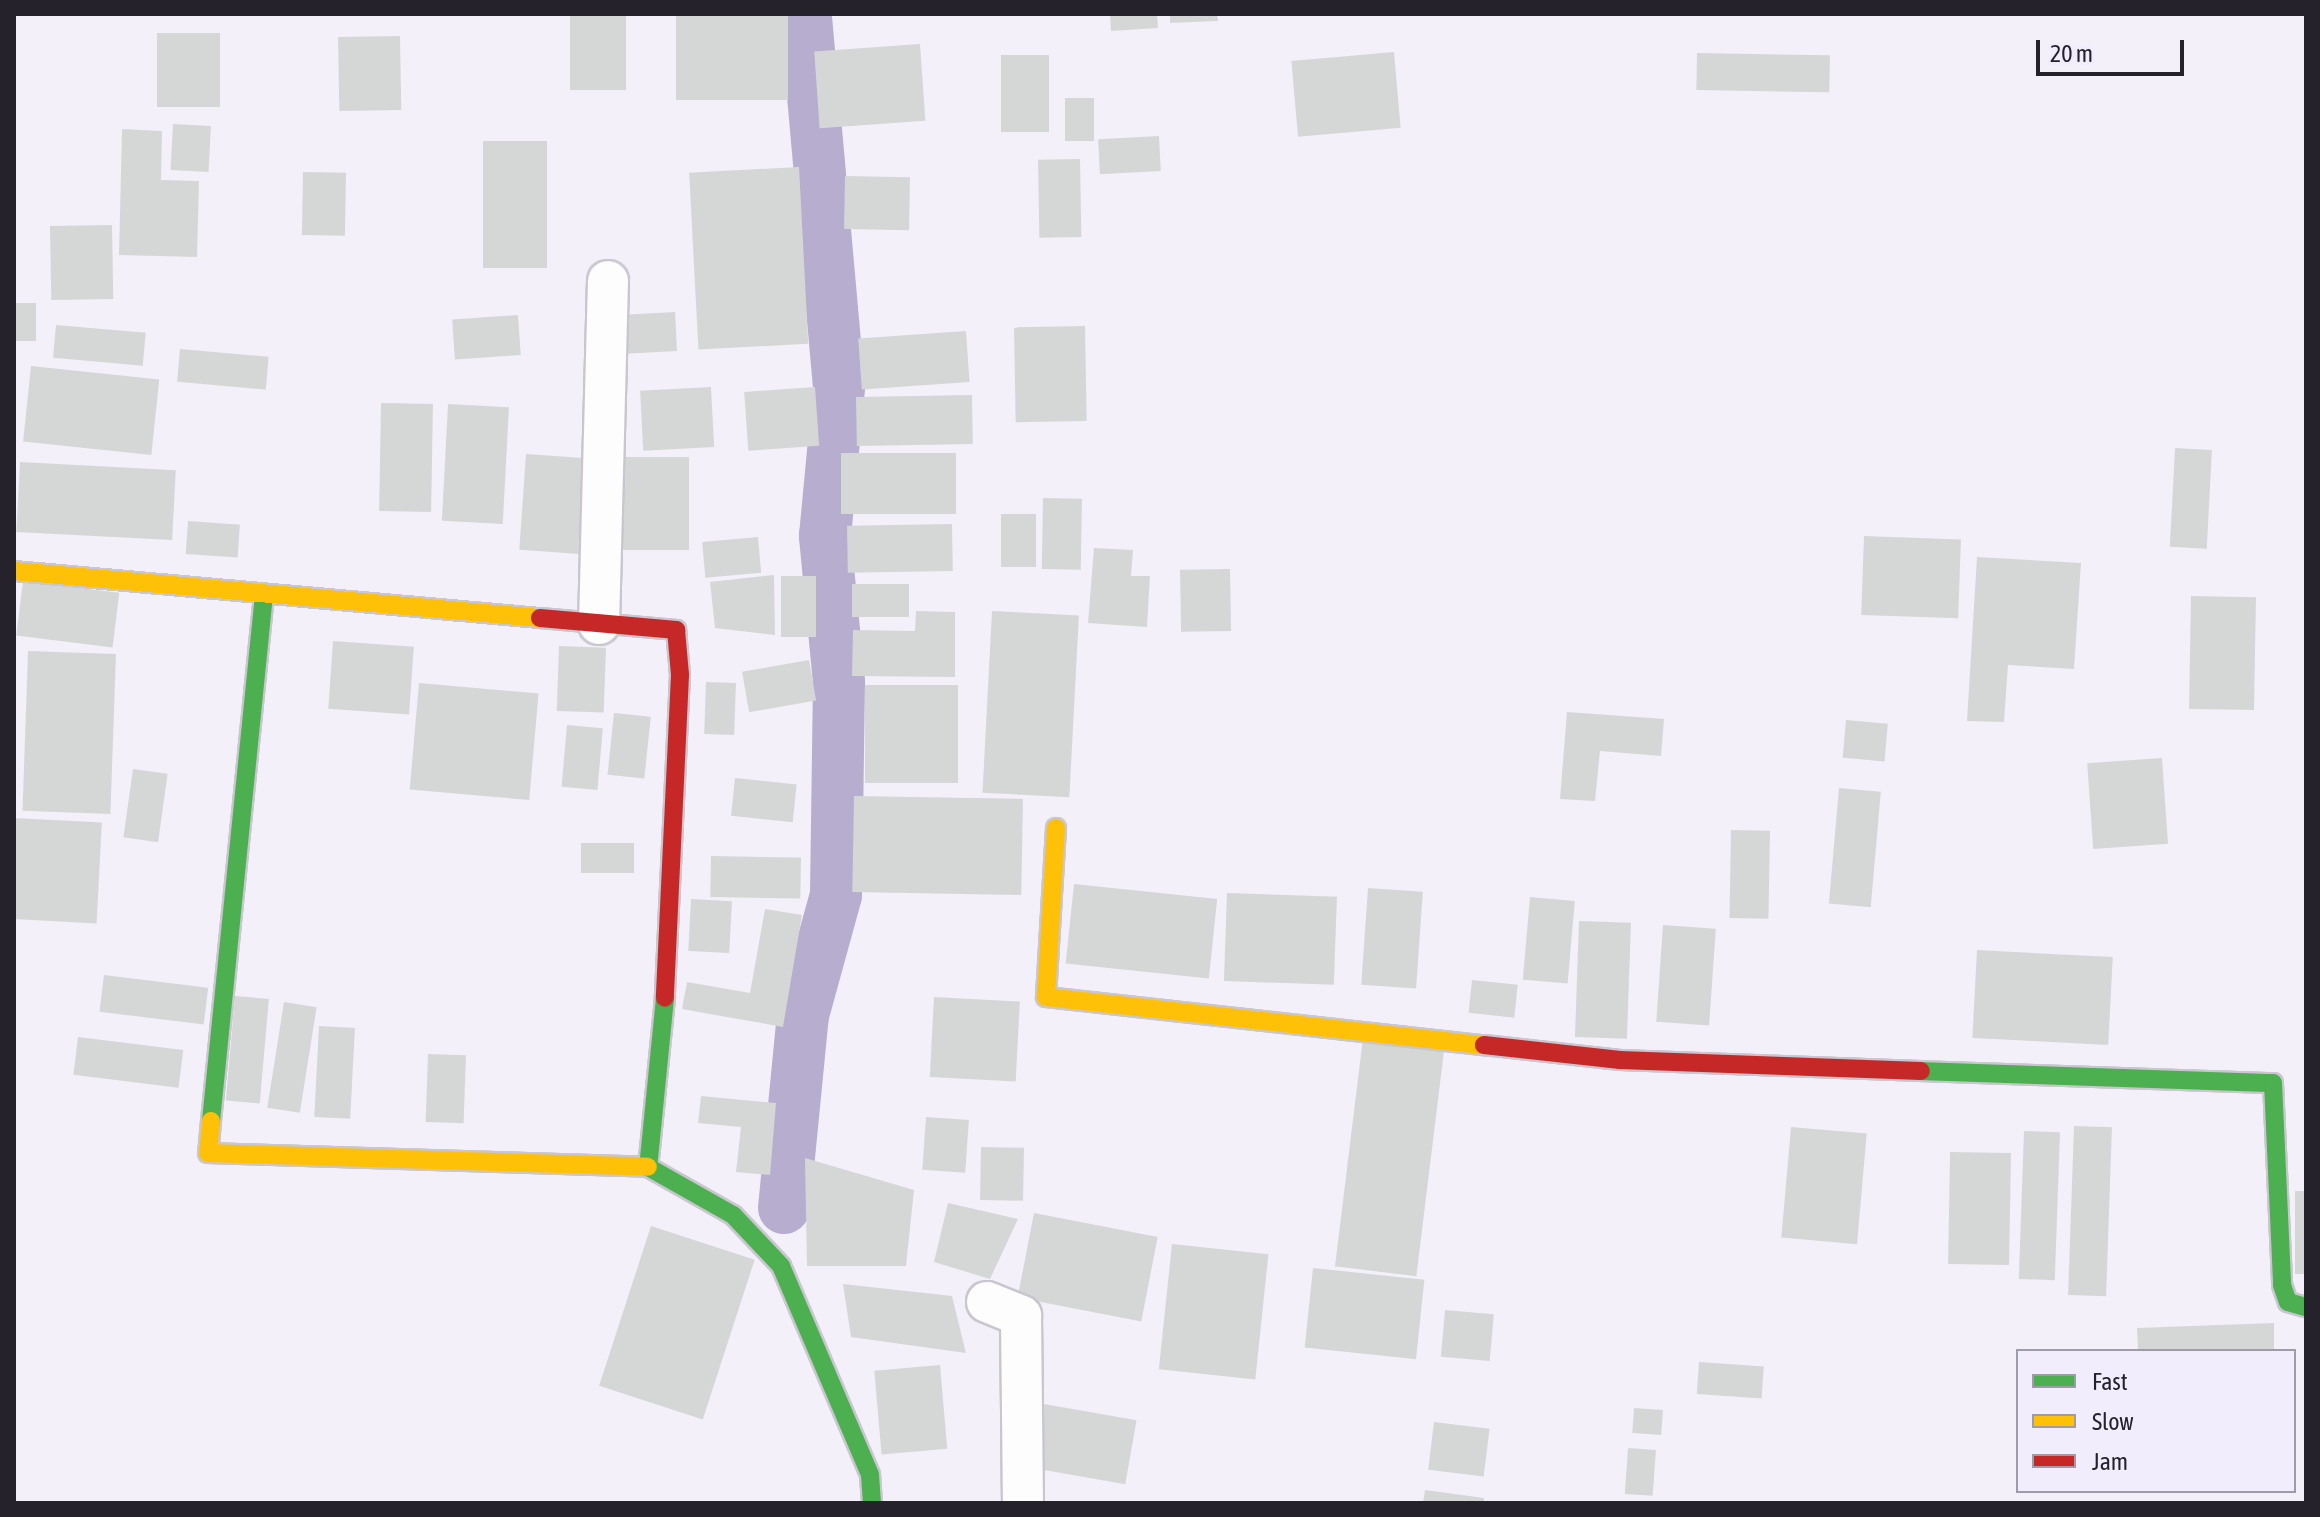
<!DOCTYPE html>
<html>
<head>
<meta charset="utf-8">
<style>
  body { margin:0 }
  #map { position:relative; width:2320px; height:1517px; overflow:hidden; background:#f3f0fa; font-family:"Asap Condensed",sans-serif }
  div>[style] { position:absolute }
  .canal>* { height:52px; margin:-26px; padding:0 26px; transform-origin:26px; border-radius:26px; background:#b7adcf }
  .building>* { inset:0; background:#d5d7d7; transform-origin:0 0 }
  .roads { filter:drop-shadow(2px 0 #c9c6cf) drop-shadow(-2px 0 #c9c6cf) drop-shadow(0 2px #c9c6cf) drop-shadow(0 -2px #c9c6cf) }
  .street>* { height:40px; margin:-20px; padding:0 20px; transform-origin:20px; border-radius:20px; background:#fdfdfe }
  .fast>* { height:18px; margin:-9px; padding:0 9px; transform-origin:9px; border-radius:9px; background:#4caf50 }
  .slow>* { height:18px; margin:-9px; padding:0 9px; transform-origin:9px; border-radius:9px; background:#ffc107 }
  .jam>* { height:18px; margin:-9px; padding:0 9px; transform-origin:9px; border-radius:9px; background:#c62828 }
  span { translate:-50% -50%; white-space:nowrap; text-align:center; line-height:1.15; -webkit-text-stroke:6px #f1edfd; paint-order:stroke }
  .frame { position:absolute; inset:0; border:16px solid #25222c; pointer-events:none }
  .legend { position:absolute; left:2016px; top:1349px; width:280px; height:144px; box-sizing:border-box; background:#f1edfd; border:2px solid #9f9ca9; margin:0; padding:10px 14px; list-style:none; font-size:24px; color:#25222c }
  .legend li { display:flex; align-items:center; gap:16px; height:40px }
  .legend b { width:40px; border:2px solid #9f9ca9 }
  .scale { position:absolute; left:2036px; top:40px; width:148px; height:36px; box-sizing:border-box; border:4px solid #25222c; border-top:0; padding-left:10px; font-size:24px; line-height:28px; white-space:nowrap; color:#25222c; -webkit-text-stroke:6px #f1edfd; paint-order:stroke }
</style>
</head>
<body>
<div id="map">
  <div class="canal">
    <i style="left:784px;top:1208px;width:194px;rotate:-84.4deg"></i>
    <i style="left:803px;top:1015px;width:124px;rotate:-74.6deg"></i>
    <i style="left:836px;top:895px;width:213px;rotate:-89.2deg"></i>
    <i style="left:839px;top:682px;width:147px;rotate:-95.5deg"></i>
    <i style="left:825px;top:536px;width:150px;rotate:-84.6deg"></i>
    <i style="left:839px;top:387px;width:374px;rotate:-95.1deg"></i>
  </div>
  <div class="building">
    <i style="left:570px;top:14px;width:56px;height:76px"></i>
    <i style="left:676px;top:14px;width:112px;height:86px"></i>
    <i style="clip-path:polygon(1110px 14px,1157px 14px,1158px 28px,1111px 31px)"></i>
    <i style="clip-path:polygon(1170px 14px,1217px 14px,1218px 21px,1170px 23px)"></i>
    <i style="left:220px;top:33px;width:74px;height:63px;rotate:90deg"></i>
    <i style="left:400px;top:36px;width:74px;height:62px;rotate:89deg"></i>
    <i style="left:920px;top:44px;width:77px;height:106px;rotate:86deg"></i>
    <i style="left:1394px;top:52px;width:76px;height:103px;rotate:85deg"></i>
    <i style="left:1697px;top:53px;width:133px;height:37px;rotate:1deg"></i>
    <i style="left:1001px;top:55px;width:48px;height:77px"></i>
    <i style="left:1065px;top:98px;width:29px;height:43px"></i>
    <i style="left:173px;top:124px;width:38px;height:46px;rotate:3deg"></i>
    <i style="clip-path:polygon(122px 129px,162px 131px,161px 180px,199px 181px,197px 257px,119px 255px)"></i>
    <i style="left:1159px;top:136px;width:35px;height:61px;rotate:87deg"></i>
    <i style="left:483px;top:141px;width:64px;height:127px"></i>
    <i style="left:1080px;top:159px;width:78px;height:42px;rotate:89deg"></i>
    <i style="left:799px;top:167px;width:177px;height:110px;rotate:87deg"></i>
    <i style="left:303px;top:172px;width:43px;height:63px;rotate:1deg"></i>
    <i style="left:845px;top:176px;width:65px;height:53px;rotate:1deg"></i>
    <i style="left:112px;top:225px;width:74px;height:62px;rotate:89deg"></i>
    <i style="left:14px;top:303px;width:22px;height:38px"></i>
    <i style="left:675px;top:312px;width:39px;height:66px;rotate:87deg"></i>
    <i style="left:518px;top:315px;width:40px;height:66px;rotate:86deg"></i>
    <i style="left:56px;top:325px;width:90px;height:33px;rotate:5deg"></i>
    <i style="left:1085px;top:326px;width:95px;height:71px;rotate:89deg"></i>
    <i style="left:966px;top:331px;width:51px;height:108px;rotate:86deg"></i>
    <i style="left:180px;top:349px;width:89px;height:33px;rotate:5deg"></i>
    <i style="left:31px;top:366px;width:129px;height:76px;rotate:6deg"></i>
    <i style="left:711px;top:387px;width:60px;height:71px;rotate:87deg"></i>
    <i style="left:815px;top:387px;width:59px;height:71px;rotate:86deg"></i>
    <i style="left:972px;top:395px;width:49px;height:116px;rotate:89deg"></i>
    <i style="left:381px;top:403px;width:52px;height:108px;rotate:1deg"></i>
    <i style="left:448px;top:404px;width:61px;height:117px;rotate:3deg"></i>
    <i style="left:2175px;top:448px;width:37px;height:99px;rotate:3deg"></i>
    <i style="left:841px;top:453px;width:115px;height:61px"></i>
    <i style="left:526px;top:454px;width:64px;height:96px;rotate:4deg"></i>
    <i style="left:607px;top:457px;width:82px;height:93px"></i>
    <i style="left:20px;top:462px;width:156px;height:70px;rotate:3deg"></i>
    <i style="left:1043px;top:498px;width:39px;height:71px;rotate:1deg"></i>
    <i style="left:1001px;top:514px;width:35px;height:53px"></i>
    <i style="left:188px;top:521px;width:52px;height:33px;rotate:4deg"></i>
    <i style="left:952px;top:524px;width:47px;height:105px;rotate:89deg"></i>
    <i style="left:1864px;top:536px;width:97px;height:79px;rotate:2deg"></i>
    <i style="left:758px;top:537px;width:36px;height:56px;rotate:85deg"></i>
    <i style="clip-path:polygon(1094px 548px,1133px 550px,1131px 576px,1150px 576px,1147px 627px,1088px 623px)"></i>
    <i style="clip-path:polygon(1977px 557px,2081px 563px,2074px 669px,2008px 665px,2004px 722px,1967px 721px)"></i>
    <i style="left:1230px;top:569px;width:62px;height:50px;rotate:89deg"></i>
    <i style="clip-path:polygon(774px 575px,775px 635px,715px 628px,710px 582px)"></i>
    <i style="left:781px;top:576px;width:35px;height:61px"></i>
    <i style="left:23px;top:581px;width:97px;height:55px;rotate:7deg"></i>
    <i style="left:852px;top:584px;width:57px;height:33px"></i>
    <i style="left:2191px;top:596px;width:65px;height:113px;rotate:1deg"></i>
    <i style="clip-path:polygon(916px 611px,955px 612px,955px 677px,852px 676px,853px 630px,915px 631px)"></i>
    <i style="left:992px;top:611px;width:87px;height:182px;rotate:3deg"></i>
    <i style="left:333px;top:641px;width:81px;height:68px;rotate:4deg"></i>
    <i style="left:559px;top:646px;width:47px;height:65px;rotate:2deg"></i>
    <i style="left:116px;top:654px;width:160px;height:88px;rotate:92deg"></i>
    <i style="left:809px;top:660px;width:41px;height:68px;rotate:80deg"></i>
    <i style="left:706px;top:682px;width:30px;height:52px;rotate:2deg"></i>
    <i style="left:419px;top:683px;width:120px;height:107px;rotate:5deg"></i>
    <i style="left:865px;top:685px;width:93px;height:98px"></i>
    <i style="clip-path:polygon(1567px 712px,1664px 719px,1661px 756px,1600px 751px,1595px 801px,1560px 799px)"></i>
    <i style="left:614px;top:713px;width:37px;height:62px;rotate:6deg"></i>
    <i style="left:1846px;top:720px;width:42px;height:38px;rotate:5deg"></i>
    <i style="left:567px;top:725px;width:36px;height:62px;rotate:5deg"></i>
    <i style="left:2162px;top:758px;width:86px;height:75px;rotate:86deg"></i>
    <i style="left:133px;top:769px;width:35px;height:69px;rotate:8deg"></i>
    <i style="left:735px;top:778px;width:62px;height:38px;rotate:6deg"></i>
    <i style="left:1839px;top:788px;width:42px;height:116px;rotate:5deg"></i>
    <i style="left:854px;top:796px;width:169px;height:96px;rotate:1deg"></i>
    <i style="left:14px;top:818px;width:88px;height:101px;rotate:3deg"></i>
    <i style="left:1731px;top:830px;width:39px;height:88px;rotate:1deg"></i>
    <i style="left:581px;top:843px;width:53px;height:30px"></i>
    <i style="left:711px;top:856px;width:90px;height:41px;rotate:1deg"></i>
    <i style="left:1074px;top:884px;width:144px;height:80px;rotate:6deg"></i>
    <i style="left:1368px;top:888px;width:55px;height:97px;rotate:4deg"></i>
    <i style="left:1227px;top:893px;width:110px;height:88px;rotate:2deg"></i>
    <i style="left:1530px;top:897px;width:45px;height:83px;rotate:5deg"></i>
    <i style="left:691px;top:899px;width:41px;height:52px;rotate:3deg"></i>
    <i style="clip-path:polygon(765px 909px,802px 915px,783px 1027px,682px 1009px,687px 982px,750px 993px)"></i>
    <i style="left:1579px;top:921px;width:52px;height:116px;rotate:2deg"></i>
    <i style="left:1663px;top:925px;width:53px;height:97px;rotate:4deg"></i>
    <i style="left:1977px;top:950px;width:136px;height:88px;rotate:3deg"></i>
    <i style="left:104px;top:975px;width:105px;height:37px;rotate:7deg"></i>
    <i style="left:1472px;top:980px;width:46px;height:33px;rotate:6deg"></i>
    <i style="left:235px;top:996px;width:34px;height:105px;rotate:5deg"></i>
    <i style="left:934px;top:997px;width:86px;height:80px;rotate:3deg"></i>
    <i style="left:284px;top:1002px;width:33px;height:107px;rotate:9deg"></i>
    <i style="left:319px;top:1026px;width:36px;height:91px;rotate:3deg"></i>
    <i style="left:78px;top:1037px;width:106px;height:38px;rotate:7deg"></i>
    <i style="left:1363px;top:1038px;width:82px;height:230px;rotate:7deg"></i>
    <i style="left:428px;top:1054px;width:38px;height:68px;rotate:2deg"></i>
    <i style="clip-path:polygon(701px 1096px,776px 1103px,770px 1175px,736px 1172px,741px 1127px,698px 1123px)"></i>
    <i style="left:926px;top:1117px;width:43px;height:53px;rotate:4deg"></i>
    <i style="left:2074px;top:1126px;width:38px;height:169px;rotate:2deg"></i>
    <i style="left:1791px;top:1127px;width:76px;height:111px;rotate:5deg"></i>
    <i style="left:2024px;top:1131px;width:36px;height:148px;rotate:2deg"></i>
    <i style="left:981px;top:1147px;width:43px;height:53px;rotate:1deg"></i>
    <i style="left:1950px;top:1152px;width:61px;height:112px;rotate:1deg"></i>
    <i style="clip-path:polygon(805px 1158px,914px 1190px,906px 1266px,807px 1266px)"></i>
    <i style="left:2295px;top:1191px;width:11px;height:83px"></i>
    <i style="clip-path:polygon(948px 1203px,1018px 1219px,990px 1279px,934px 1262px)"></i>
    <i style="left:1034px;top:1213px;width:126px;height:86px;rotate:11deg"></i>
    <i style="left:651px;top:1226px;width:109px;height:168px;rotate:18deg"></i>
    <i style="left:1172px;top:1244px;width:97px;height:126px;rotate:6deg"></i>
    <i style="left:1313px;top:1268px;width:112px;height:80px;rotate:6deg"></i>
    <i style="clip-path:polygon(843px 1284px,952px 1296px,966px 1353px,851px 1337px)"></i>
    <i style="left:1445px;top:1310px;width:49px;height:47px;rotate:5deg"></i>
    <i style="clip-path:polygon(2274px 1323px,2274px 1351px,2138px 1351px,2137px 1328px)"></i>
    <i style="left:1699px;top:1362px;width:65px;height:32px;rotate:4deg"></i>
    <i style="left:940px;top:1365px;width:84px;height:66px;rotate:85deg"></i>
    <i style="left:1044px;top:1404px;width:94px;height:65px;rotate:10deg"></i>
    <i style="left:1634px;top:1408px;width:29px;height:25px;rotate:4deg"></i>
    <i style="left:1434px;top:1422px;width:56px;height:48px;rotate:7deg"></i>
    <i style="left:1628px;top:1448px;width:28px;height:46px;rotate:4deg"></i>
    <i style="clip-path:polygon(1425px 1490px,1484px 1498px,1484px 1503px,1423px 1503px)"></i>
  </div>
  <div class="roads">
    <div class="street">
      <i style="left:599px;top:624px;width:343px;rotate:-88.5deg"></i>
      <i style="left:987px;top:1302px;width:37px;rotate:22deg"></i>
      <i style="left:1021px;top:1316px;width:187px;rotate:89.4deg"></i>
    </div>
    <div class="fast">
      <i style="left:665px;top:998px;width:170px;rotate:95.7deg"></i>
      <i style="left:648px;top:1167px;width:98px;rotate:29.5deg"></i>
      <i style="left:733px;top:1215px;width:70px;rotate:46.7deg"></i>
      <i style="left:781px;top:1266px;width:227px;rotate:66.9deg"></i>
      <i style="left:870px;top:1475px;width:28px;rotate:86deg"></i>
      <i style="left:1921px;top:1071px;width:352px;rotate:2deg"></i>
      <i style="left:2273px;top:1083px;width:202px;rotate:87.4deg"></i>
      <i style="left:2282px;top:1285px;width:18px;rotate:71deg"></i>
      <i style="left:2288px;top:1302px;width:19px;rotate:16deg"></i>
      <i style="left:211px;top:1121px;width:529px;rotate:-84.25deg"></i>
    </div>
    <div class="slow">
      <i style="left:14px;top:571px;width:528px;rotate:5.11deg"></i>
      <i style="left:1056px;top:828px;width:169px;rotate:93.4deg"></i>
      <i style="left:1046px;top:997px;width:441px;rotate:6.3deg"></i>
      <i style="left:211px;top:1121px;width:32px;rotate:95deg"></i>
      <i style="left:208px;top:1153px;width:440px;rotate:1.8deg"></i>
    </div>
    <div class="jam">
      <i style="left:540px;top:618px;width:137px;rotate:5deg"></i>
      <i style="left:676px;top:630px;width:45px;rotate:84.9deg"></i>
      <i style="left:680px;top:675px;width:323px;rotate:92.7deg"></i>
      <i style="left:1484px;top:1045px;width:137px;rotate:6.3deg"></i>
      <i style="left:1620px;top:1060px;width:301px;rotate:2.1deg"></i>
    </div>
  </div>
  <div class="frame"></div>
  <ul class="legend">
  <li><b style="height:10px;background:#4caf50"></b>Fast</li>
  <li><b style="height:10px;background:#ffc107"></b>Slow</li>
  <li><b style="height:10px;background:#c62828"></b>Jam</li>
  </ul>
  <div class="scale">20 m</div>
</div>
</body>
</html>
